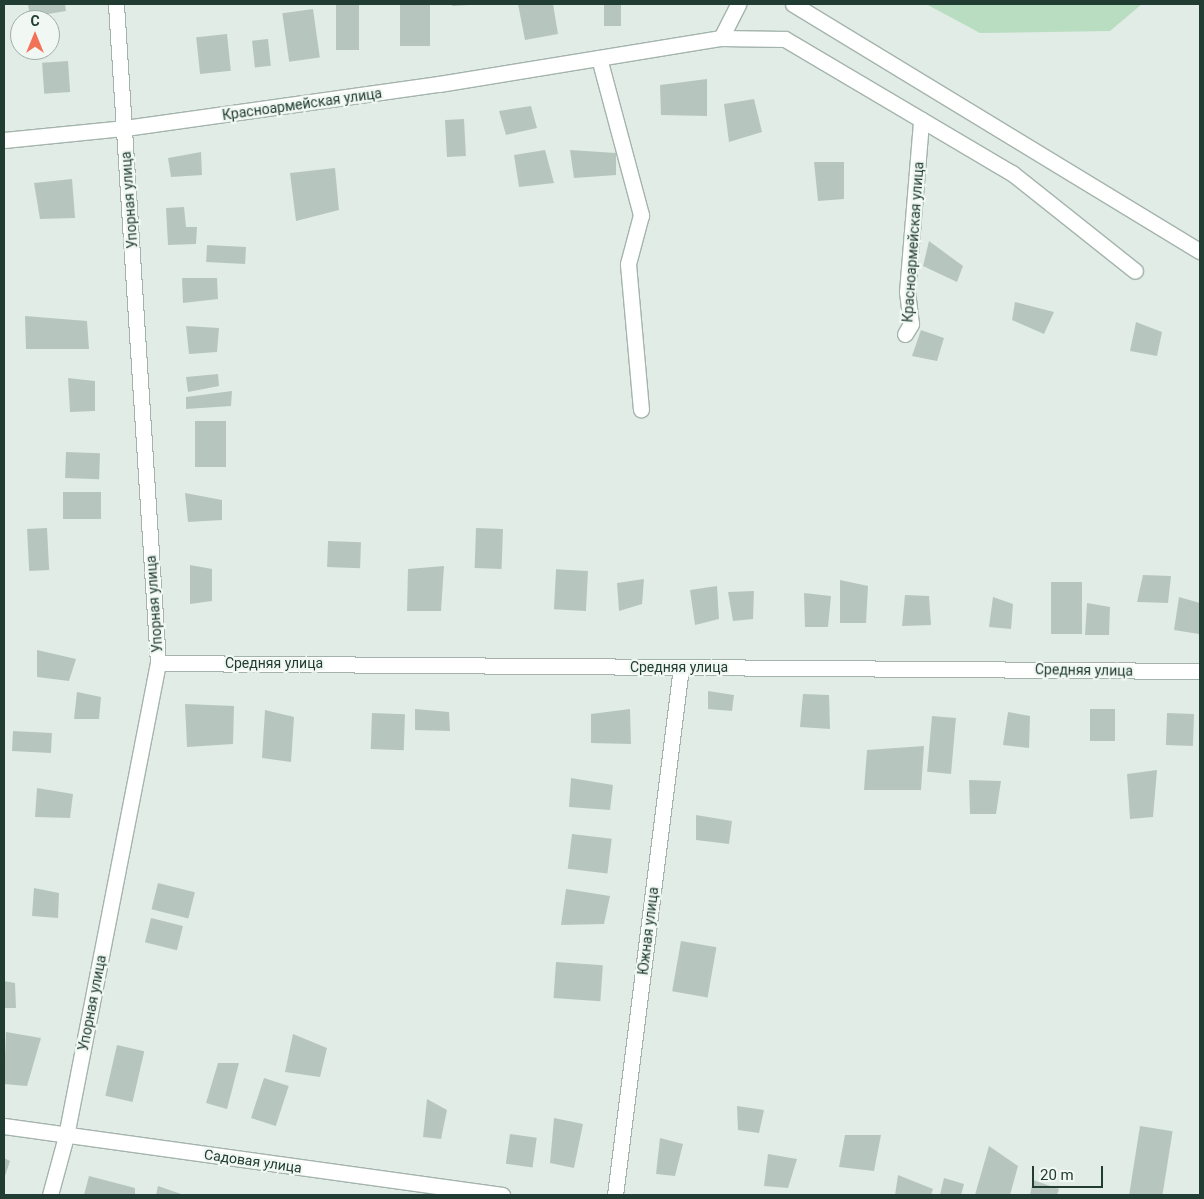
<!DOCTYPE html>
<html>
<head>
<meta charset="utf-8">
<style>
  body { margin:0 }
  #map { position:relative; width:1204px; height:1199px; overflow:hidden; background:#e1ece6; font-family:Roboto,sans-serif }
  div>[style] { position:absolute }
  .green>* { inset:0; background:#b9ddc0 }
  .building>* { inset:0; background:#b6c6bf; transform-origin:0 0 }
  .roads { filter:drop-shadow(1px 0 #a4b4ad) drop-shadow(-1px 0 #a4b4ad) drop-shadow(0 1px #a4b4ad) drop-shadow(0 -1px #a4b4ad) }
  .minor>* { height:15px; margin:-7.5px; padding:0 7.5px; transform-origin:7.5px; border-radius:7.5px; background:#fff }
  span { translate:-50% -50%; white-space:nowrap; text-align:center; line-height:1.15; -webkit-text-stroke:4.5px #f1f8f4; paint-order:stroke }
  .street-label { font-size:14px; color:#213c33 }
  .frame { position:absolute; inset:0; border:5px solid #213c33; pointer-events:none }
  .north { position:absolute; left:10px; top:10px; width:50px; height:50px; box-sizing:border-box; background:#f1f8f4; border:1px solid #9eada7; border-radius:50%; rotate:0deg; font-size:14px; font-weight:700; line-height:20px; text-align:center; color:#213c33 }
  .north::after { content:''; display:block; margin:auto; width:18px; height:22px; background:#f37257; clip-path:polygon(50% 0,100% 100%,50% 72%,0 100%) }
  .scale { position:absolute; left:1032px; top:1166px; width:71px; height:22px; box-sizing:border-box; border:2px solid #213c33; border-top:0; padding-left:6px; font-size:15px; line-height:18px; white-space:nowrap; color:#213c33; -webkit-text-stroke:4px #f1f8f4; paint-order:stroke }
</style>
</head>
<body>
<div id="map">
  <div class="green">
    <i style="clip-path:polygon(926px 4px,1142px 4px,1110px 31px,980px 33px)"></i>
  </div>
  <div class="building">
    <i style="clip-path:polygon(28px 4px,65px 4px,66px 11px,30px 17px)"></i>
    <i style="left:336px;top:4px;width:23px;height:46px"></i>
    <i style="left:400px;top:4px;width:30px;height:42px"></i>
    <i style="clip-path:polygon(452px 4px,468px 4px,469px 5px,452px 6px)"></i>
    <i style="clip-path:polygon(518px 4px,553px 4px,558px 34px,525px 40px)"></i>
    <i style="left:604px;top:4px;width:17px;height:22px"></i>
    <i style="left:313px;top:9px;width:49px;height:31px;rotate:82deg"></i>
    <i style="left:227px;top:34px;width:37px;height:31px;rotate:84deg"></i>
    <i style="left:268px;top:39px;width:27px;height:16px;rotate:84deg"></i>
    <i style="left:68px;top:61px;width:31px;height:26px;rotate:86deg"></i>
    <i style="clip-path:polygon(707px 79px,707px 116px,661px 115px,660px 85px)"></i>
    <i style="clip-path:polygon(754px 99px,762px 132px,729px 142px,724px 104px)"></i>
    <i style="clip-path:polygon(531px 106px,537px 128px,506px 135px,499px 111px)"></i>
    <i style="left:464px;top:119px;width:37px;height:19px;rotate:87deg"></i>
    <i style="clip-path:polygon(545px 150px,554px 183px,519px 187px,514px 155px)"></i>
    <i style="clip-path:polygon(570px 150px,616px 153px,616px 175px,574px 178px)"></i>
    <i style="clip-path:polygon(201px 152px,202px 175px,171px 177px,168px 158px)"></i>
    <i style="clip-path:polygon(814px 162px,844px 162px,844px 199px,818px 201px)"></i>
    <i style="clip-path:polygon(335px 168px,339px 210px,296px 221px,290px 173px)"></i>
    <i style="clip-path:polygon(72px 179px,75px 218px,40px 219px,34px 183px)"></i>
    <i style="clip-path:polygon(184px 207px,186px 227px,197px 227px,196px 244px,168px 245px,166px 208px)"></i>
    <i style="clip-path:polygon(929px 241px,963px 266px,957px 282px,923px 266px)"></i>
    <i style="left:246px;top:247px;width:17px;height:39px;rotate:93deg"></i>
    <i style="clip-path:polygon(182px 278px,217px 278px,218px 299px,183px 303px)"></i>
    <i style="clip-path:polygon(1015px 302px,1054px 312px,1044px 334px,1012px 320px)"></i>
    <i style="clip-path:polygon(25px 316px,87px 321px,89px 349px,26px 349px)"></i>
    <i style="clip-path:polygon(1136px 322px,1162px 332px,1157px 356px,1130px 351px)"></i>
    <i style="clip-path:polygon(186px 326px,219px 328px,217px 352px,189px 354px)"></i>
    <i style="clip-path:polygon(921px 330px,944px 338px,937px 361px,912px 356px)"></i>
    <i style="clip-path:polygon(218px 374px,219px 386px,188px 392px,186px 377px)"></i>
    <i style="clip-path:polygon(68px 378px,95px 381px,95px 411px,70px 412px)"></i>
    <i style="clip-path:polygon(232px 391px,231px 406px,186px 409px,186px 397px)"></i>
    <i style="left:195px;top:421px;width:31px;height:46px"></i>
    <i style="left:66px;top:452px;width:34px;height:26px;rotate:2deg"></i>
    <i style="left:101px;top:492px;width:27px;height:38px;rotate:90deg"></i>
    <i style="clip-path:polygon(185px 493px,222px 500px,222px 520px,188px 522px)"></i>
    <i style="left:47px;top:528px;width:42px;height:20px;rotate:87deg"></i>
    <i style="left:476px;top:528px;width:27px;height:40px;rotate:2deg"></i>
    <i style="left:328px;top:541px;width:33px;height:26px;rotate:2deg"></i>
    <i style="clip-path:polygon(190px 565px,212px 569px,212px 601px,190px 604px)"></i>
    <i style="clip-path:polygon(444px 566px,441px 611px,407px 611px,408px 569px)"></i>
    <i style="left:588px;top:571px;width:40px;height:32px;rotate:93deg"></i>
    <i style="clip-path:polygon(1143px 575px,1171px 576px,1168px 603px,1137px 602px)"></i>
    <i style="clip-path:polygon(644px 579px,642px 604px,619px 611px,617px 583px)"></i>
    <i style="clip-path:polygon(840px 580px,868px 586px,866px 623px,840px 623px)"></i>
    <i style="left:1051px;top:582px;width:31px;height:52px"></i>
    <i style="clip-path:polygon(717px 586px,719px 619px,695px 625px,690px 590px)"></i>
    <i style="clip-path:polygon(754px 591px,753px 619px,733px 621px,728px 592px)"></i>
    <i style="clip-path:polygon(804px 593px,831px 596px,828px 627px,805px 627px)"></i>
    <i style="clip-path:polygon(905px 595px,929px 596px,931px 625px,902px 626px)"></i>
    <i style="clip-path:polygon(993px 597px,1013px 604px,1011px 629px,989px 627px)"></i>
    <i style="clip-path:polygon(1179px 597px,1200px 603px,1199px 634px,1174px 630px)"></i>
    <i style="clip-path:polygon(1087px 603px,1110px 607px,1109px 635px,1085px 635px)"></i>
    <i style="clip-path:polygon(37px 650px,76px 659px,69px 681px,37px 677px)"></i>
    <i style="clip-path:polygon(708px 691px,734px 695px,732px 711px,708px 709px)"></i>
    <i style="clip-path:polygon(77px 692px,101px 697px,99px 719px,74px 719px)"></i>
    <i style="clip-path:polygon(803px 694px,829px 695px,830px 729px,800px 727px)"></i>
    <i style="clip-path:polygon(185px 704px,234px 706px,233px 744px,187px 747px)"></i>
    <i style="clip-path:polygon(415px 709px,449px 712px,450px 731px,415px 730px)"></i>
    <i style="clip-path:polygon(630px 709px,631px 744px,591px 743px,591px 714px)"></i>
    <i style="left:1090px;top:709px;width:25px;height:32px"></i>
    <i style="clip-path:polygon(265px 710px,294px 717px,291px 762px,262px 758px)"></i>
    <i style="clip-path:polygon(1008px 712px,1030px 716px,1029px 748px,1003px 745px)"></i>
    <i style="left:372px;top:713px;width:33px;height:36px;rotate:2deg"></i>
    <i style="left:1167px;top:713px;width:27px;height:32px;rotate:2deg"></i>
    <i style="left:932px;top:716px;width:24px;height:56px;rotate:5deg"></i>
    <i style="left:13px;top:731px;width:39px;height:20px;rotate:3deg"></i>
    <i style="clip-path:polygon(924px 746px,921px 790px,864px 790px,867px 750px)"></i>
    <i style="clip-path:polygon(1157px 770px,1153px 817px,1130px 819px,1127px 774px)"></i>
    <i style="clip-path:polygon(571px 778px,613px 785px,610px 810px,569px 807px)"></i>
    <i style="clip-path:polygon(969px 780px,1001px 781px,996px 814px,970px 814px)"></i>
    <i style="clip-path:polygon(37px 788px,73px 794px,70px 818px,35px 817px)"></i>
    <i style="clip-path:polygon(696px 815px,732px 821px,729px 844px,696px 840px)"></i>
    <i style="left:572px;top:834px;width:40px;height:35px;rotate:7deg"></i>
    <i style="left:158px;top:883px;width:38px;height:27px;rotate:14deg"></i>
    <i style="clip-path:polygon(34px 888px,59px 893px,58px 918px,32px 916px)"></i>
    <i style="clip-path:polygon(566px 889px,610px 896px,604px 924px,561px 925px)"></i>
    <i style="left:151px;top:918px;width:33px;height:25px;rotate:14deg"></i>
    <i style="left:681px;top:941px;width:36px;height:51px;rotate:10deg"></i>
    <i style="left:556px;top:962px;width:47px;height:36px;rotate:4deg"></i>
    <i style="clip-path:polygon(4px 981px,15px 983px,16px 1008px,4px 1008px)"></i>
    <i style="clip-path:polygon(6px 1032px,41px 1038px,27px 1086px,4px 1084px)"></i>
    <i style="clip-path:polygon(293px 1034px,327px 1048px,320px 1077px,285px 1072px)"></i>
    <i style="left:117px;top:1045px;width:28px;height:52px;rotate:13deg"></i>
    <i style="clip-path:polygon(218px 1063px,239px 1063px,227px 1109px,206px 1103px)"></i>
    <i style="left:264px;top:1078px;width:26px;height:42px;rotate:18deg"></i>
    <i style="clip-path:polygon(427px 1099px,447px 1110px,441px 1139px,423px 1137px)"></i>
    <i style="clip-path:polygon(737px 1106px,764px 1110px,759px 1133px,738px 1130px)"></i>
    <i style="clip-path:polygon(554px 1118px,583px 1124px,574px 1168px,550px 1163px)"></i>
    <i style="left:1140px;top:1126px;width:33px;height:70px;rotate:9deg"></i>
    <i style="left:510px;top:1134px;width:27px;height:30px;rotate:8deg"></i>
    <i style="clip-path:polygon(845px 1135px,881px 1135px,874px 1171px,839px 1167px)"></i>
    <i style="clip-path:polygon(660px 1138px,683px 1144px,675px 1176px,656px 1174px)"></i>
    <i style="clip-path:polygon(989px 1146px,1018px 1166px,1010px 1195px,975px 1195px)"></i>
    <i style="clip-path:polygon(768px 1154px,797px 1159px,788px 1188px,764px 1186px)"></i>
    <i style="clip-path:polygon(4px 1158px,10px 1161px,4px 1179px)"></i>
    <i style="clip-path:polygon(898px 1175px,933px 1189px,931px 1195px,895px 1195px)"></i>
    <i style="clip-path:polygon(89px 1176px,135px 1188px,135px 1195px,84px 1195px)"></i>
    <i style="clip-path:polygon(944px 1178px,964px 1184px,961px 1195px,940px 1195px)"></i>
    <i style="clip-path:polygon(1033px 1180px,1059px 1189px,1057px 1195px,1030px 1195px)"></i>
    <i style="clip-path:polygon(158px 1186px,184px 1195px,156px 1195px)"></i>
  </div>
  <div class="roads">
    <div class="minor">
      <i style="left:793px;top:4px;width:476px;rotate:31.3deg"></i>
      <i style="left:721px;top:38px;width:38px;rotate:-63deg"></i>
      <i style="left:599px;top:58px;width:163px;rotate:75deg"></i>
      <i style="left:641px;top:215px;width:51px;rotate:104.9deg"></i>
      <i style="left:628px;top:264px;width:146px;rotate:84.9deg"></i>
      <i style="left:4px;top:140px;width:122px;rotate:-5.7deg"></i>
      <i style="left:125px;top:128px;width:317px;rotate:-8deg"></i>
      <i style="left:439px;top:84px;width:286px;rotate:-9.3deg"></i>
      <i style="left:721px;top:38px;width:64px;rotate:0.9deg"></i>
      <i style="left:785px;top:39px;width:264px;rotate:30.6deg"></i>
      <i style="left:1012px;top:173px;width:157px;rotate:38.5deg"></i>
      <i style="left:905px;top:334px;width:12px;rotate:-59deg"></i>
      <i style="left:911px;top:324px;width:32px;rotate:-97deg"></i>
      <i style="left:907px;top:292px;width:173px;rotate:-85.3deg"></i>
      <i style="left:158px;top:663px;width:1042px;rotate:0.44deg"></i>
      <i style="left:4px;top:1126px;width:503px;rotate:7.89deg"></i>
      <i style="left:50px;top:1195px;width:61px;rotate:-74.8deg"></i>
      <i style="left:66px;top:1136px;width:482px;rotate:-79deg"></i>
      <i style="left:158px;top:663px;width:660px;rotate:-93.65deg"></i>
      <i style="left:615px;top:1195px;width:532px;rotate:-82.87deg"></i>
    </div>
  </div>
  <div class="street-label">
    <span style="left:302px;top:104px;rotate:-8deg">Красноармейская улица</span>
    <span style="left:129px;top:200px;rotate:-94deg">Упорная улица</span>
    <span style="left:913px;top:242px;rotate:-86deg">Красноармейская улица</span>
    <span style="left:154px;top:604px;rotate:-94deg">Упорная улица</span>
    <span style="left:274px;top:663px">Средняя улица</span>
    <span style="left:679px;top:667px">Средняя улица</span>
    <span style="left:1084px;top:670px;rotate:1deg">Средняя улица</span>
    <span style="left:648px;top:931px;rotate:-83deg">Южная улица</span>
    <span style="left:92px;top:1003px;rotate:-79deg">Упорная улица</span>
    <span style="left:253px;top:1161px;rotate:8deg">Садовая улица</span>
  </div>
  <div class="frame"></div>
  <div class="north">С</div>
  <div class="scale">20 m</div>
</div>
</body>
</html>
